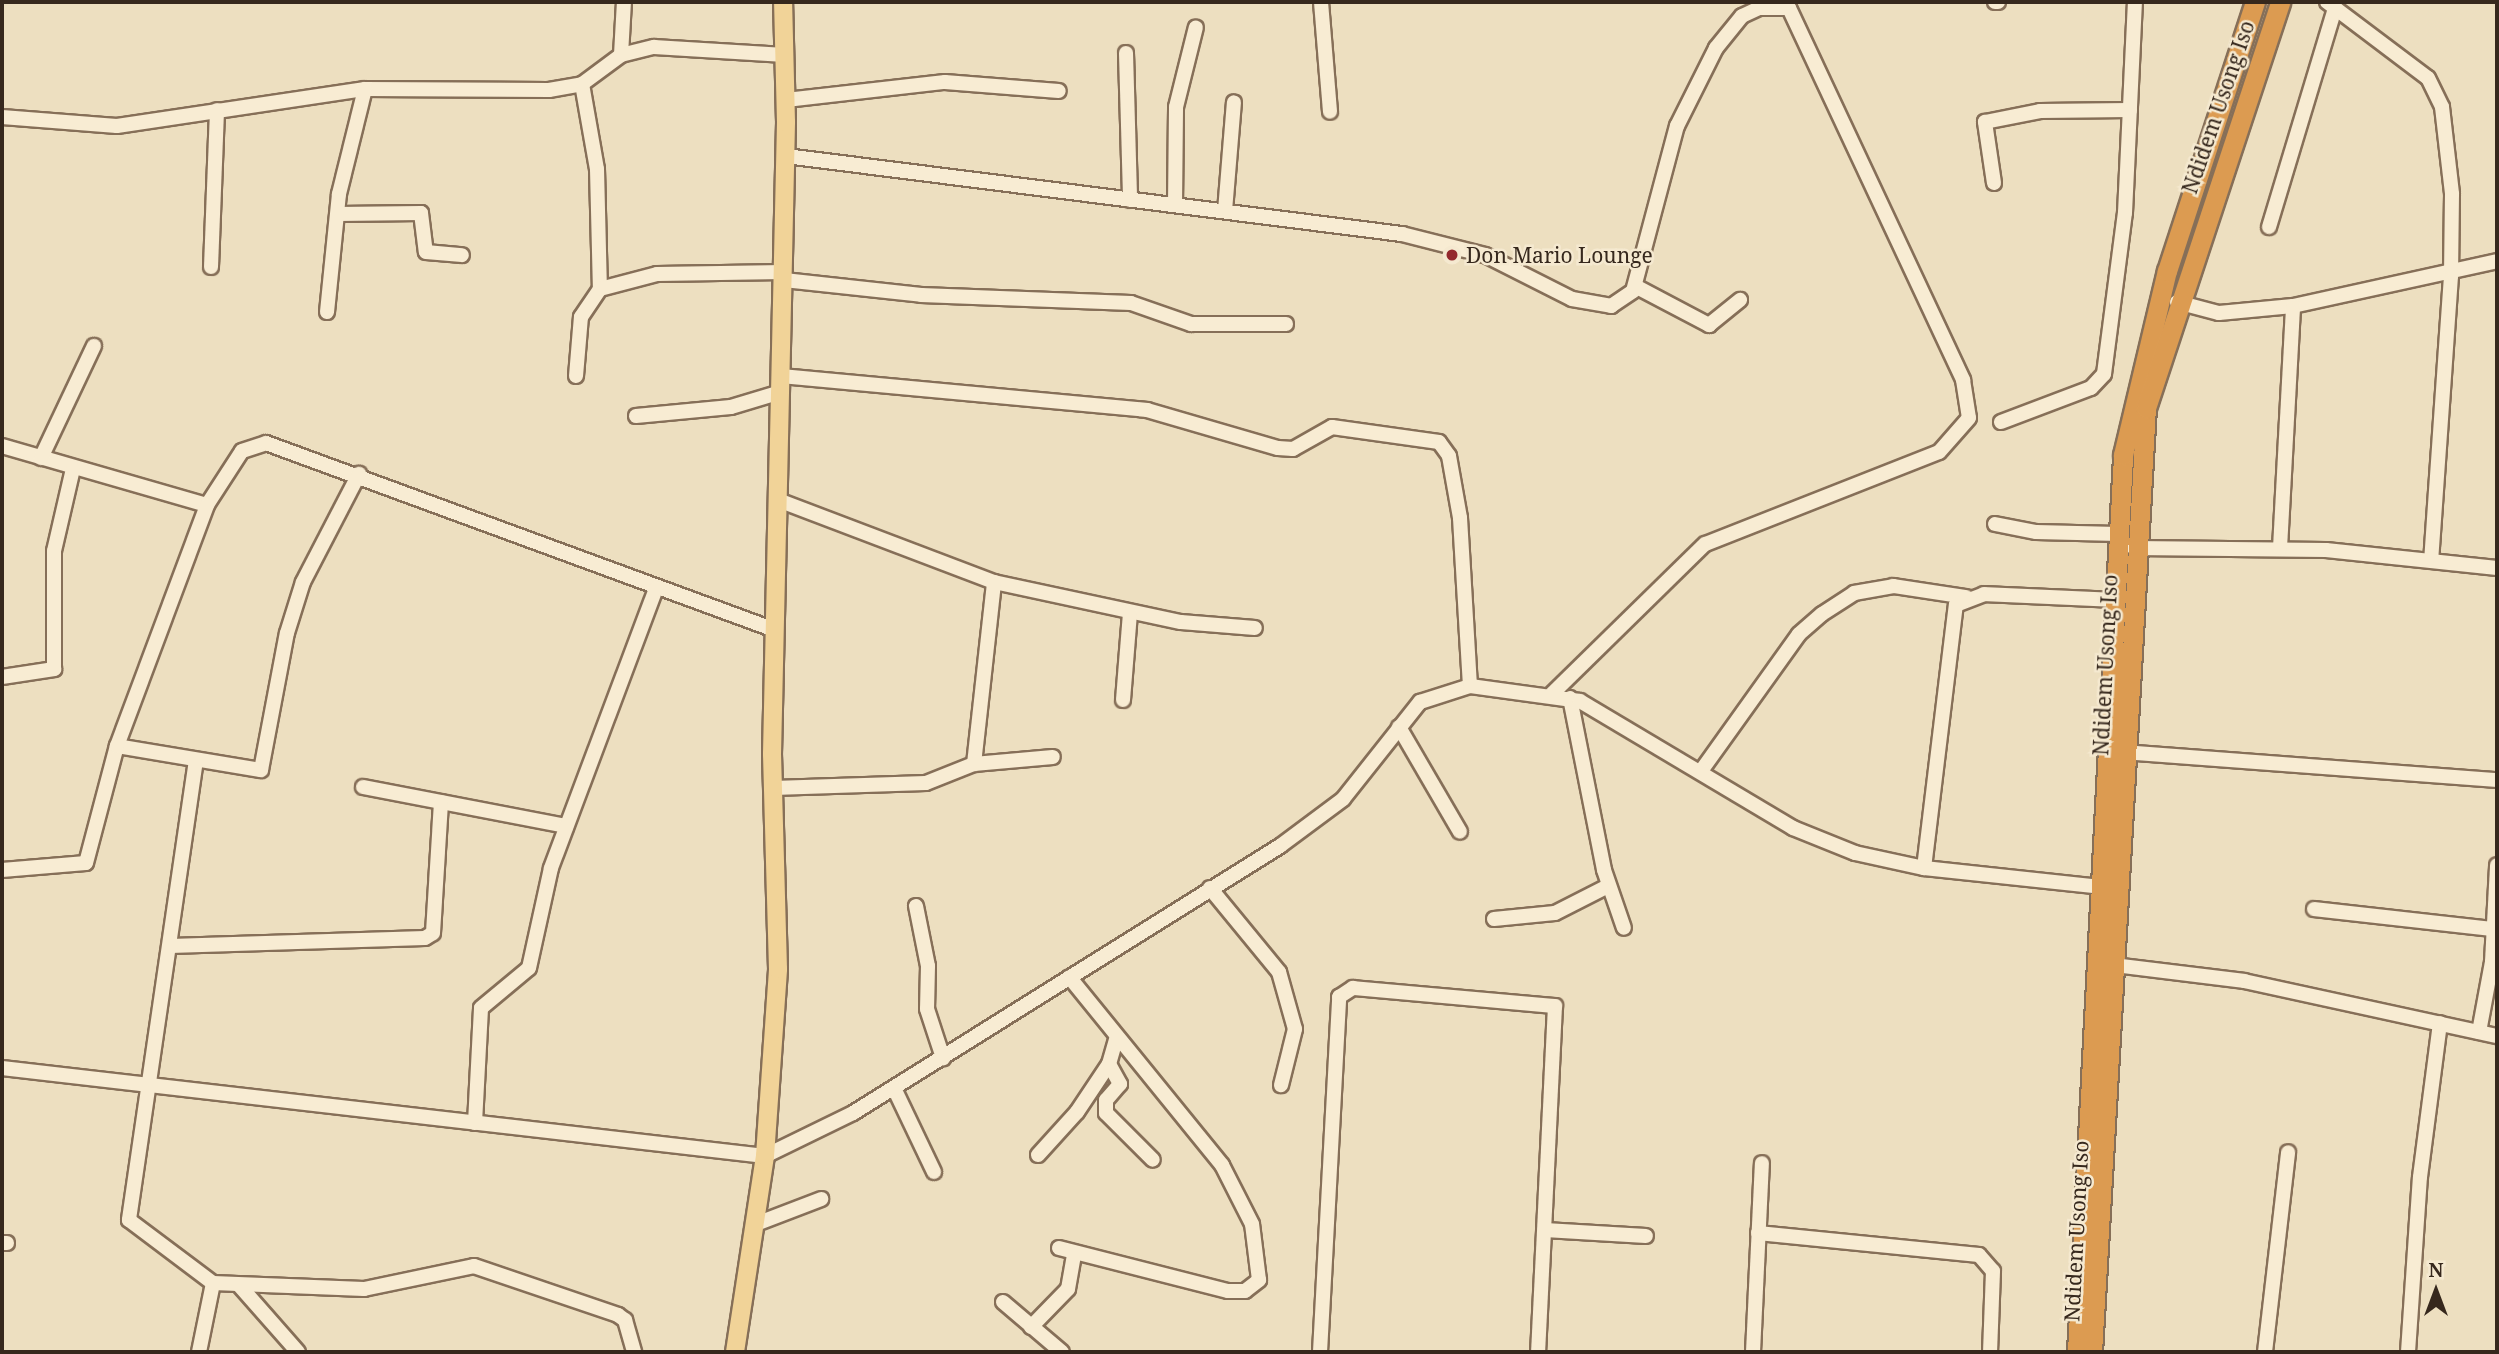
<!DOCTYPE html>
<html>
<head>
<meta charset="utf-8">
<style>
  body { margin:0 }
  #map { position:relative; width:2499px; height:1354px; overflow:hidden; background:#eddfc0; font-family:"Noto Serif",serif }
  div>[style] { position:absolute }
  .roads { filter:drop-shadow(2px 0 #866f58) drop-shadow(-2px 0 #866f58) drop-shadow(0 2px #866f58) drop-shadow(0 -2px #866f58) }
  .minor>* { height:14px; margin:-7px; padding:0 7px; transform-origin:7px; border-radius:7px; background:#f8ecd3 }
  .major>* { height:18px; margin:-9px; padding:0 9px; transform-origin:9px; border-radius:9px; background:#f1d398 }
  .highway>* { height:19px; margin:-9.5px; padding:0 9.5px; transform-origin:9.5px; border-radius:9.5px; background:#dc9b51 }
  .dots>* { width:19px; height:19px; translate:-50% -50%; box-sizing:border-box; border:4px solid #f5e9d0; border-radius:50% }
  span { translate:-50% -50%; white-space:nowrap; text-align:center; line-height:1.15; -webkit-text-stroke:5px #f5e9d0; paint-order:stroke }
  .street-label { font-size:21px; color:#36281d }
  .poi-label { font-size:21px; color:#36281d }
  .left { translate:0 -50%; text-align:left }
  .frame { position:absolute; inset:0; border:4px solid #36281d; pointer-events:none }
  .north { position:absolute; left:2401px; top:1256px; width:70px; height:70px; -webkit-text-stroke:5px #f5e9d0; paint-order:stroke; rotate:0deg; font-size:19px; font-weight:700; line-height:28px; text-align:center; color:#36281d }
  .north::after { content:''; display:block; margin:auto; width:24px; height:32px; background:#36281d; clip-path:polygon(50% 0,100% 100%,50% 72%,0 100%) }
</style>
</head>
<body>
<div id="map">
  <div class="roads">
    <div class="minor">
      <i style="left:1321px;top:2px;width:110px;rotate:85.3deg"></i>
      <i style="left:1995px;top:2px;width:3px"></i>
      <i style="left:2327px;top:2px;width:126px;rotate:37deg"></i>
      <i style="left:2428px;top:78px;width:32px;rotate:64deg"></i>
      <i style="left:2442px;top:107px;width:88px;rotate:83.4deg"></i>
      <i style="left:2452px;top:194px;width:82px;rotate:90.7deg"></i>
      <i style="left:2451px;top:276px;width:285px;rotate:94deg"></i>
      <i style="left:1126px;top:53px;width:147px;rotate:88.4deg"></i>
      <i style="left:621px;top:55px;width:53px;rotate:-86.8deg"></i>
      <i style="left:582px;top:84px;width:86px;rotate:80deg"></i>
      <i style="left:597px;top:169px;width:120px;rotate:88.6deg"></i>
      <i style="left:786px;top:100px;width:160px;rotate:-6.5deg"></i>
      <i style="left:945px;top:82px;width:114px;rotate:4.5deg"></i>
      <i style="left:2px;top:117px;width:115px;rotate:4.5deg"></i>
      <i style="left:117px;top:126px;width:251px;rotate:-8.5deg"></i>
      <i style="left:365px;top:89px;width:184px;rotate:0.3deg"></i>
      <i style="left:549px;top:90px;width:34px;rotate:-10deg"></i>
      <i style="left:582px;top:84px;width:49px;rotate:-36.6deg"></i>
      <i style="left:621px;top:55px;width:34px;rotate:-14deg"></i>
      <i style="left:654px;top:47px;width:131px;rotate:3.5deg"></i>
      <i style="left:786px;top:156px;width:621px;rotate:7.22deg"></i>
      <i style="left:1402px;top:234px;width:86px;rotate:14.2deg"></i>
      <i style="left:1485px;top:255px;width:97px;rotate:26.8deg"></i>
      <i style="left:1572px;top:299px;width:40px;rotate:10deg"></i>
      <i style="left:1611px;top:306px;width:27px;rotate:-34deg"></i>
      <i style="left:1633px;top:291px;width:171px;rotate:-75.1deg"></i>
      <i style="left:1677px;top:126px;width:87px;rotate:-63.4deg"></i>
      <i style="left:1716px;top:48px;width:41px;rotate:-50.9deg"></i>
      <i style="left:1742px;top:16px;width:19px;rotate:-25deg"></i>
      <i style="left:1759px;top:8px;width:30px"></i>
      <i style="left:1789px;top:8px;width:411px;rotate:64.9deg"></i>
      <i style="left:1963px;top:380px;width:38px;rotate:81deg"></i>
      <i style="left:1969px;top:418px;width:45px;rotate:131.4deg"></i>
      <i style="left:1939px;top:452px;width:251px;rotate:158.5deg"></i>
      <i style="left:1705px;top:544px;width:214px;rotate:135.6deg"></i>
      <i style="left:1994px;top:183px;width:62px;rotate:-98.4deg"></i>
      <i style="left:1985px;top:122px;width:56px;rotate:-11.3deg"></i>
      <i style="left:2040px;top:111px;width:90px;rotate:-0.6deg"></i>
      <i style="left:1175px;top:205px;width:98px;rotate:-89.4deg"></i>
      <i style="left:1176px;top:107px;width:82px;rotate:-76deg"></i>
      <i style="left:1225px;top:211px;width:109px;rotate:-85.3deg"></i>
      <i style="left:338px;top:214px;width:83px;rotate:-0.7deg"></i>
      <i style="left:421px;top:213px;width:39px;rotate:83deg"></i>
      <i style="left:426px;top:252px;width:36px;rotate:5deg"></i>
      <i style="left:2269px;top:227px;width:229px;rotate:-73.2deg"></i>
      <i style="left:211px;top:267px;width:157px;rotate:-87.8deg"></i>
      <i style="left:784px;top:280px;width:138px;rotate:6.2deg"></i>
      <i style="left:921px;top:295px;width:210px;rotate:2.2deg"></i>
      <i style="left:1131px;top:303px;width:64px;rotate:19.3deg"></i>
      <i style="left:1191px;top:324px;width:95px"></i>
      <i style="left:1635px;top:286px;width:84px;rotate:27.8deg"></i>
      <i style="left:1709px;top:325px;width:40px;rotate:-39deg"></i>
      <i style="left:2177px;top:302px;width:43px;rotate:14.7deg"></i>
      <i style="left:2219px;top:313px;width:74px;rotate:-5.4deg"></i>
      <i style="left:2293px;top:306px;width:209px;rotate:-12.4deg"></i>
      <i style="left:327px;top:312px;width:119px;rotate:-84.2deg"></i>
      <i style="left:339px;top:194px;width:108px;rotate:-76.1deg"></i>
      <i style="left:576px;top:376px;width:59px;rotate:-85.2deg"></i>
      <i style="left:581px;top:317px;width:34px;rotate:-56deg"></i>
      <i style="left:600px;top:289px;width:59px;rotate:-14.7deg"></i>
      <i style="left:657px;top:274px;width:127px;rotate:-0.9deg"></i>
      <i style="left:781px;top:376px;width:368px;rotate:5.3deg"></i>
      <i style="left:1147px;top:410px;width:136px;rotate:16.2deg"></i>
      <i style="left:1278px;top:448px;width:15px;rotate:4deg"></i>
      <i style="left:1293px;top:449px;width:45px;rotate:-29.4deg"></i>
      <i style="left:1332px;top:427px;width:108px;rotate:8deg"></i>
      <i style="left:1439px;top:442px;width:17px;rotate:54deg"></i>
      <i style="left:1449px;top:456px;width:63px;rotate:79.9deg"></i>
      <i style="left:1460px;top:518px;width:168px;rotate:86.6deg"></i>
      <i style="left:636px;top:416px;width:95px;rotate:-5.4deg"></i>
      <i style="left:731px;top:407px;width:52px;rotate:-16.7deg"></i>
      <i style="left:2001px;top:422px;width:96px;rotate:-20.7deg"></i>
      <i style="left:2091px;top:388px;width:19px;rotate:-47deg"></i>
      <i style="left:2104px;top:374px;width:162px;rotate:-82.6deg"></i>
      <i style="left:2125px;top:213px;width:211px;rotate:-87.3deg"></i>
      <i style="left:2px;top:446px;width:213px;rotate:16.1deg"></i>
      <i style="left:207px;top:505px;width:64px;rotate:-57.1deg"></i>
      <i style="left:242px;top:451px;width:25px;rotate:-18deg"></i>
      <i style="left:266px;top:443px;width:542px;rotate:20.17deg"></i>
      <i style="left:41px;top:458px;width:124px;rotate:-64.7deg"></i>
      <i style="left:778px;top:500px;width:231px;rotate:20.8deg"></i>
      <i style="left:994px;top:582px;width:191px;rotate:12.1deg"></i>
      <i style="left:1181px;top:622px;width:74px;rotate:4.6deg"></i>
      <i style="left:1995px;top:524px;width:42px;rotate:11deg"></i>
      <i style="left:2036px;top:532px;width:82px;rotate:1.4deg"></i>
      <i style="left:2134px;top:548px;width:192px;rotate:0.6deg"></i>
      <i style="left:2326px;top:550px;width:172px;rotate:6deg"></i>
      <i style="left:2280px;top:548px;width:242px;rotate:-86.9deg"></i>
      <i style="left:2px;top:677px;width:53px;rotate:-8.7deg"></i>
      <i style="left:54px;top:669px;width:118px;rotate:-90deg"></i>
      <i style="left:54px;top:551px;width:84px;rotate:-77deg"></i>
      <i style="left:1570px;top:698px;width:175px;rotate:78.8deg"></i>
      <i style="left:1604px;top:870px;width:61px;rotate:71deg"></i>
      <i style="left:1123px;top:700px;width:87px;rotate:-85.4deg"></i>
      <i style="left:1399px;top:727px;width:121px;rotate:59.8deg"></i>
      <i style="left:117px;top:746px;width:146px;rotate:9.5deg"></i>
      <i style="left:261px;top:770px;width:139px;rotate:-79.3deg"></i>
      <i style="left:287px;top:633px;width:53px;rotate:-72.6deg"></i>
      <i style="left:303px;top:582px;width:122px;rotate:-62.6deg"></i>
      <i style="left:2123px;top:752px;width:375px;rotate:4.3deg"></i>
      <i style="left:196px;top:760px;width:465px;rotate:98.3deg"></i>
      <i style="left:129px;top:1220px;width:105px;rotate:36.9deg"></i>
      <i style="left:213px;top:1283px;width:151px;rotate:2.3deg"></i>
      <i style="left:364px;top:1289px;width:112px;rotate:-11.8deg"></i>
      <i style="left:474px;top:1266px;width:152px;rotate:18.8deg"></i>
      <i style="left:618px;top:1315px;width:9px;rotate:36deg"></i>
      <i style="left:625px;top:1320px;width:33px;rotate:74deg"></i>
      <i style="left:974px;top:764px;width:183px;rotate:-83.7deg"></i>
      <i style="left:1701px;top:771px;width:168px;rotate:-54.4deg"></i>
      <i style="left:1799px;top:634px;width:30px;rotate:-41deg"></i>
      <i style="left:1822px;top:614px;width:38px;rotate:-33deg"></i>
      <i style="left:1854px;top:593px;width:40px;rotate:-10deg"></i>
      <i style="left:1893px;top:586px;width:74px;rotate:8.6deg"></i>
      <i style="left:363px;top:787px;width:207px;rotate:10.9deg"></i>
      <i style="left:773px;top:788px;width:153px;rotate:-1.9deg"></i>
      <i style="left:926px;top:783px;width:52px;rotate:-21.6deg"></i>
      <i style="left:974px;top:764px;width:79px;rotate:-5.1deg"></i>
      <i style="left:1924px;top:868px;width:265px;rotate:-83.1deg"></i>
      <i style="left:1956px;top:605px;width:30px;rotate:-21deg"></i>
      <i style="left:1984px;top:594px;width:131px;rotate:2.6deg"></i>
      <i style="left:2px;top:870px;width:84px;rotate:-4.8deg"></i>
      <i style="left:86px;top:863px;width:121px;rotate:-75.2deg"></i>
      <i style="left:117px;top:746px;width:257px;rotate:-69.5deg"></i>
      <i style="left:1210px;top:888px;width:109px;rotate:50.6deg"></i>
      <i style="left:1279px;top:972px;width:59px;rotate:74.3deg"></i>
      <i style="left:1295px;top:1029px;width:58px;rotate:104deg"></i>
      <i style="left:916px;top:906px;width:61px;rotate:78.7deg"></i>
      <i style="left:928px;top:966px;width:43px;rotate:91.3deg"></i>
      <i style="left:927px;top:1009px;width:52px;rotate:71.9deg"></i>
      <i style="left:2314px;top:909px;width:179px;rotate:6.4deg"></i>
      <i style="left:1494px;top:919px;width:61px;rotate:-5.6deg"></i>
      <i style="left:1555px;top:913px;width:59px;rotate:-27deg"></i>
      <i style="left:170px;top:946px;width:255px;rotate:-1.8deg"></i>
      <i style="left:425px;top:938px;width:9px;rotate:-32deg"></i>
      <i style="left:433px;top:933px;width:131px;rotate:-86.5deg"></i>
      <i style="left:2114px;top:965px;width:131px;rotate:7deg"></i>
      <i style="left:2244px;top:981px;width:259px;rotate:12.3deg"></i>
      <i style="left:2479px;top:1032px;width:71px;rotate:-79.5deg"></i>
      <i style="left:2492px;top:962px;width:97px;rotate:-87deg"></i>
      <i style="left:1109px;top:1064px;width:23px;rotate:61deg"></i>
      <i style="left:1120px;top:1084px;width:21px;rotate:131deg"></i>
      <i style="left:1106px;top:1100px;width:13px;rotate:90deg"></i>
      <i style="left:1106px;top:1113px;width:66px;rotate:45deg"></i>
      <i style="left:2px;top:1068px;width:768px;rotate:6.58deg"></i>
      <i style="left:765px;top:1156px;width:98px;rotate:-26deg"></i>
      <i style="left:853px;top:1113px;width:504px;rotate:-32.02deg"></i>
      <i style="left:1280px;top:846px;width:79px;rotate:-36.7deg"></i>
      <i style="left:1343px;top:799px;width:124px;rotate:-51.6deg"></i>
      <i style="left:1420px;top:702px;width:52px;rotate:-17.7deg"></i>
      <i style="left:1470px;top:686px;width:111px;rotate:7.8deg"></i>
      <i style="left:1580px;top:701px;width:248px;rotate:30.8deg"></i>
      <i style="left:1793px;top:828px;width:67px;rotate:22deg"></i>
      <i style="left:1855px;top:853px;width:71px;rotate:12.3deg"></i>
      <i style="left:1924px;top:868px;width:187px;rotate:6.1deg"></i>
      <i style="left:894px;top:1088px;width:93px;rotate:64.5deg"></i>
      <i style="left:475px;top:1123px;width:115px;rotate:-87deg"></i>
      <i style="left:481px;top:1008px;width:62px;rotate:-39.8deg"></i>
      <i style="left:529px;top:968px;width:102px;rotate:-77.6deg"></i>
      <i style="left:551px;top:868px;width:299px;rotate:-69.4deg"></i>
      <i style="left:1038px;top:1155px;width:58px;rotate:-47.8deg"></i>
      <i style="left:1077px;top:1112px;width:58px;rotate:-56.3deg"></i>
      <i style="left:1109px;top:1064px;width:25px;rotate:-74deg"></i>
      <i style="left:756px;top:1224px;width:70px;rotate:-21deg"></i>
      <i style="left:1545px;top:1230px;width:101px;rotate:3.4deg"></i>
      <i style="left:1758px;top:1233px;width:222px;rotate:5.7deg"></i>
      <i style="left:1979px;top:1255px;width:21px;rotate:49deg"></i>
      <i style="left:1993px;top:1271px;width:81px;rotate:92.1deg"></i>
      <i style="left:2px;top:1243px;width:5px"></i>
      <i style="left:1059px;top:1248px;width:174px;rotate:14.3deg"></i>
      <i style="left:1228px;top:1291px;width:17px"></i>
      <i style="left:1245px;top:1291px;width:18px;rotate:-38deg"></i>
      <i style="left:1259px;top:1280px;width:56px;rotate:-97.1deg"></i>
      <i style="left:1252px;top:1224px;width:66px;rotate:-117deg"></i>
      <i style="left:1222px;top:1165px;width:242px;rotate:-129.1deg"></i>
      <i style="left:239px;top:1285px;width:89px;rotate:48.6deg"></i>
      <i style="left:1003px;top:1302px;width:77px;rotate:40.3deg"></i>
      <i style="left:1031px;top:1327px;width:53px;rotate:-45.8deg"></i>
      <i style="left:1068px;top:1289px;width:36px;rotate:-80deg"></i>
      <i style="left:199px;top:1352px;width:70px;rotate:-78.5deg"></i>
      <i style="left:1320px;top:1352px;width:356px;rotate:-86.9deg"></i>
      <i style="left:1339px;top:997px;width:17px;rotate:-33deg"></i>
      <i style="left:1353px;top:988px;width:203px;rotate:5.1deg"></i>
      <i style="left:1555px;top:1006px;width:346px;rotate:92.8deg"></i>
      <i style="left:1753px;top:1352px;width:189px;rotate:-87.3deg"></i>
      <i style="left:2265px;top:1352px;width:201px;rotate:-83.4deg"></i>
      <i style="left:2408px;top:1352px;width:175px;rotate:-86.1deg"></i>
      <i style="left:2420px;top:1177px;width:155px;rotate:-82.6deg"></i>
    </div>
    <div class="major">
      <i style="left:735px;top:1352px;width:198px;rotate:-81.3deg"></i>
      <i style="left:765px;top:1156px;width:187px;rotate:-86deg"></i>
      <i style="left:778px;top:969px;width:215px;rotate:-91.6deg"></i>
      <i style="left:772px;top:754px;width:632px;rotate:-88.73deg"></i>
      <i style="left:786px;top:122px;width:120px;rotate:-91.4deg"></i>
    </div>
    <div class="highway">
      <i style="left:2077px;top:1352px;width:898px;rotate:-87.06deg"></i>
      <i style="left:2123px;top:455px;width:189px;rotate:-76.6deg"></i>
      <i style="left:2167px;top:271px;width:283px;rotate:-71.9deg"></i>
      <i style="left:2092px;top:1352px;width:946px;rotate:-86.73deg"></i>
      <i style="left:2146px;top:408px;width:428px;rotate:-71.7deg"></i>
    </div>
  </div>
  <div class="dots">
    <i style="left:1452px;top:255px;background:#94292d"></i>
  </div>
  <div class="street-label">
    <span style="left:2218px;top:107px;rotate:-71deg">Ndidem Usong Iso</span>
    <span style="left:2105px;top:665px;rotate:-87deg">Ndidem Usong Iso</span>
    <span style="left:2076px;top:1231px;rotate:-87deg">Ndidem Usong Iso</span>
  </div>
  <div class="poi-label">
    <span class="left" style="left:1466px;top:255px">Don Mario Lounge</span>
  </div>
  <div class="frame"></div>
  <div class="north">N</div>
</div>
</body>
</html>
